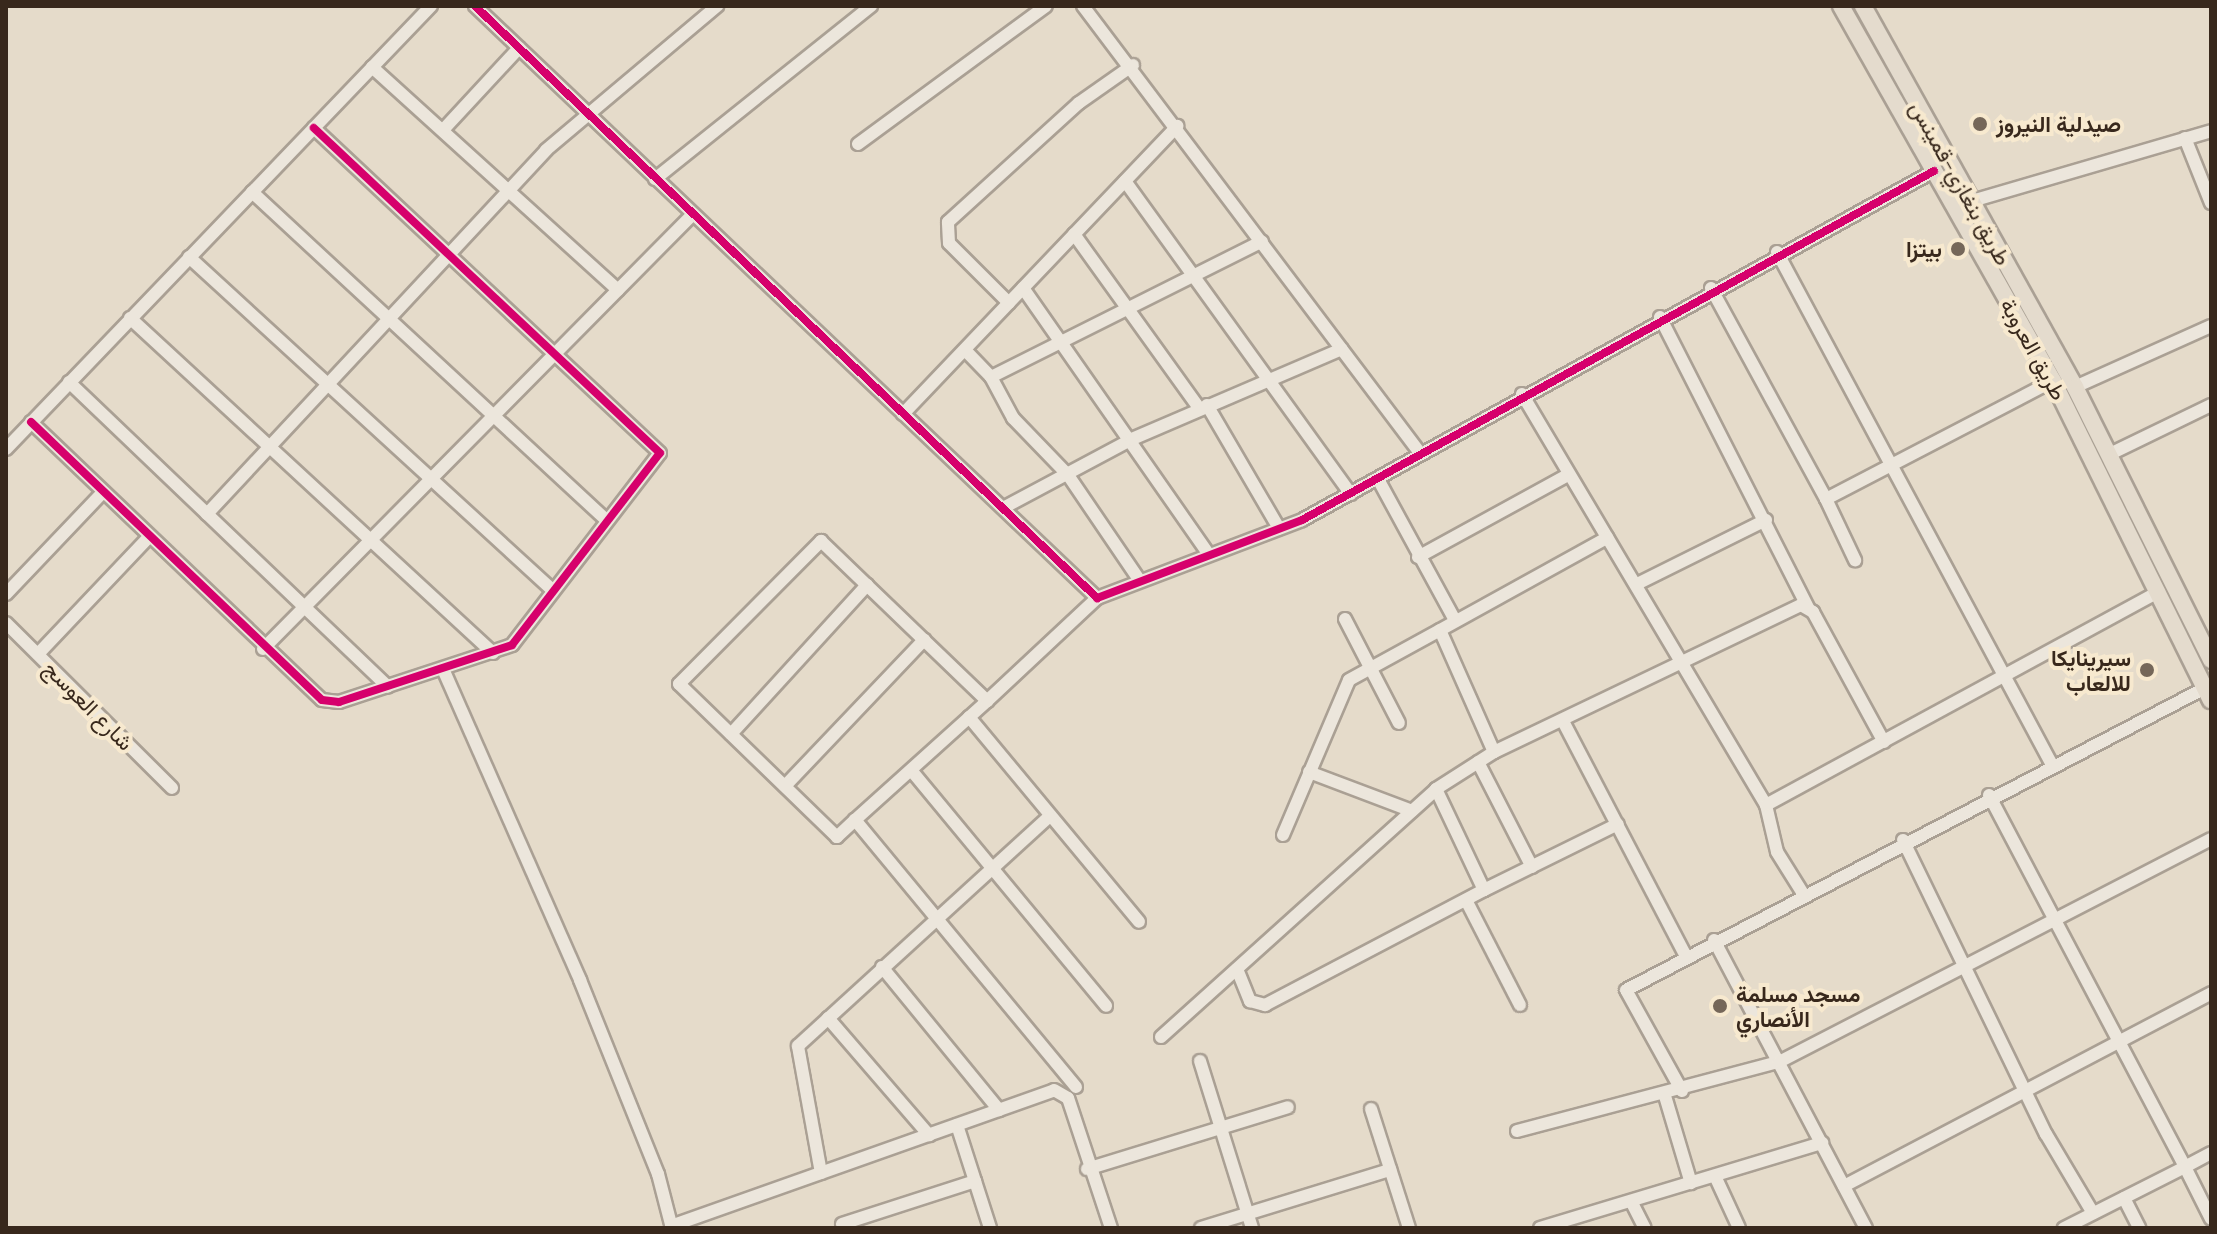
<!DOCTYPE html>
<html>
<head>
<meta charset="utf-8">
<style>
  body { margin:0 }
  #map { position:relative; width:2217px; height:1234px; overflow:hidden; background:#e5dbca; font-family:"Playfair Display",Vazirmatn,serif }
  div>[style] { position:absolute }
  .roads { filter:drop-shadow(2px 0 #aaa094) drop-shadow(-2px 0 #aaa094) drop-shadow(0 2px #aaa094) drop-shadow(0 -2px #aaa094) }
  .minor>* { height:12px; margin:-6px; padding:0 6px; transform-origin:6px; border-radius:6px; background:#ece6dc }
  .major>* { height:16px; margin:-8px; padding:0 8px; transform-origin:8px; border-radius:8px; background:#e4dbcd }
  .cycleway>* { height:8px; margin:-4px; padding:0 4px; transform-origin:4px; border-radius:4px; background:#d6006c }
  .dots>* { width:22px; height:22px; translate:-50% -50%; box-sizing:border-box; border:4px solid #f7e9cf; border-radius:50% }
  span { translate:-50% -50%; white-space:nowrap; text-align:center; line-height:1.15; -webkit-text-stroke:8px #f7e9cf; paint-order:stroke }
  .poi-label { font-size:22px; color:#38281c; font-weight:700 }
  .left { translate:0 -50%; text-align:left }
  .right { translate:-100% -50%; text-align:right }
  .street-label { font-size:22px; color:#38281c }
  .frame { position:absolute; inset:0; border:8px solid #38281c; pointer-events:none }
</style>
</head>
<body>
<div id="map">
  <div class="roads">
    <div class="minor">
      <i style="left:475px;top:6px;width:859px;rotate:43.58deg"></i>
      <i style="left:1097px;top:598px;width:219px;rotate:-20.8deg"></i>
      <i style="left:1302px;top:520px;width:722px;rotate:-28.91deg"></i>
      <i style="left:1083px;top:6px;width:560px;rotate:52.99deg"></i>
      <i style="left:372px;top:67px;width:332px;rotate:42.2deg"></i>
      <i style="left:443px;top:130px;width:112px;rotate:-47.2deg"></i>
      <i style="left:2185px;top:138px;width:70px;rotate:68.2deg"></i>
      <i style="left:858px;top:144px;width:233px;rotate:-36.3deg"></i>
      <i style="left:655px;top:179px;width:277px;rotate:-38.7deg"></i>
      <i style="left:1125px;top:181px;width:386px;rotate:54.2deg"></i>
      <i style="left:252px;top:192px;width:483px;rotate:42.8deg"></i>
      <i style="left:1965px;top:203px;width:256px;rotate:-16.3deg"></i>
      <i style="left:1074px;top:234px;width:214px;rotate:54.3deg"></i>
      <i style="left:1777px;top:252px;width:580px;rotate:61.8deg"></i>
      <i style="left:189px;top:257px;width:494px;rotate:42.5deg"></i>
      <i style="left:1023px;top:288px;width:322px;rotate:55.1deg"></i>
      <i style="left:1711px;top:288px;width:240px;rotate:61.4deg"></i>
      <i style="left:1826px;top:499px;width:256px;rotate:-27.5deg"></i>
      <i style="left:1009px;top:303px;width:85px;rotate:-135deg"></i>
      <i style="left:949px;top:243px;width:21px;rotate:-93deg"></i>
      <i style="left:948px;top:222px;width:177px;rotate:-42.3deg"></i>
      <i style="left:1079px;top:103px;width:66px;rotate:-35.1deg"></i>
      <i style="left:1660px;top:317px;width:326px;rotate:63deg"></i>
      <i style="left:130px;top:318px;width:494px;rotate:42.7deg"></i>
      <i style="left:965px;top:350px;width:37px;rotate:46deg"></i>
      <i style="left:991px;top:377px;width:47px;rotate:61.8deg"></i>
      <i style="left:1013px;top:418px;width:79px;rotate:46deg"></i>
      <i style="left:1068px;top:475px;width:125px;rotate:55.8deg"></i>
      <i style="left:991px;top:377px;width:303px;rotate:-26.6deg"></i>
      <i style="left:69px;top:382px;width:441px;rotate:43.7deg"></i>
      <i style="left:2075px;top:387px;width:149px;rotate:-24.2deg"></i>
      <i style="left:1522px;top:394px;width:478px;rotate:59.3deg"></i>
      <i style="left:1766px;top:805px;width:48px;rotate:76.8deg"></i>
      <i style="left:1777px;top:852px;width:47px;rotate:58deg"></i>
      <i style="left:1207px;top:405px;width:143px;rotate:59.7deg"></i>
      <i style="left:903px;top:414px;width:398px;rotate:-46.4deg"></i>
      <i style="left:31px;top:422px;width:402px;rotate:43.7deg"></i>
      <i style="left:322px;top:700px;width:17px;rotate:7deg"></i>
      <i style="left:339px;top:702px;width:182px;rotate:-18.2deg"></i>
      <i style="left:512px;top:645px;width:242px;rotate:-52.4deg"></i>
      <i style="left:660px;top:453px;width:475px;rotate:-136.8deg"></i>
      <i style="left:6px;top:449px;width:614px;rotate:-46.19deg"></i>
      <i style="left:2110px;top:454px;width:112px;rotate:-25.9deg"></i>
      <i style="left:1378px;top:479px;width:161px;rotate:61.4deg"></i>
      <i style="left:1826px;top:499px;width:68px;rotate:64.6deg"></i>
      <i style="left:1003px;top:508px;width:146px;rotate:-28.1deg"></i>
      <i style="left:1132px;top:439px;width:228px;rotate:-23.2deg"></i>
      <i style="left:207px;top:514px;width:497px;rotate:-47deg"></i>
      <i style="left:546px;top:150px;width:224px;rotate:-40.1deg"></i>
      <i style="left:1418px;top:557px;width:171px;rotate:-28.7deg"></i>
      <i style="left:1637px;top:584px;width:144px;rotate:-26.4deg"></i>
      <i style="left:6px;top:594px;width:141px;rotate:-46.4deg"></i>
      <i style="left:1345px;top:619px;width:117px;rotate:62.6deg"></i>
      <i style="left:6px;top:623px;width:234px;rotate:44.8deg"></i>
      <i style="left:263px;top:649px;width:610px;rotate:-45.33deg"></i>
      <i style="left:38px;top:654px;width:161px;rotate:-46.5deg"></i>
      <i style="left:443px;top:669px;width:340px;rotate:66.2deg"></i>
      <i style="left:580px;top:980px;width:209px;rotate:68.1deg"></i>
      <i style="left:658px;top:1174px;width:56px;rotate:75.5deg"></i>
      <i style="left:969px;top:717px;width:266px;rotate:50.3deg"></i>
      <i style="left:1564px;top:723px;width:263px;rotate:62.4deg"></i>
      <i style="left:731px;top:734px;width:202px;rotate:-47.6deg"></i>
      <i style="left:1494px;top:752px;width:340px;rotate:-25.6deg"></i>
      <i style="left:1801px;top:605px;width:14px;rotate:30deg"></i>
      <i style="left:1813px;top:612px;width:148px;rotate:61.4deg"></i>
      <i style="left:1478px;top:762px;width:118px;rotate:62.8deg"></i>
      <i style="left:911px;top:770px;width:306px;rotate:50.4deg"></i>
      <i style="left:1309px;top:772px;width:110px;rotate:20.7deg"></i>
      <i style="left:785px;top:786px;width:202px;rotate:-46.4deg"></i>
      <i style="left:1436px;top:789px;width:112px;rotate:64.6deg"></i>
      <i style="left:1484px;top:890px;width:149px;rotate:-26.2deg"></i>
      <i style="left:1989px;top:795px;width:420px;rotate:62.2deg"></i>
      <i style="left:2185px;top:1167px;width:136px;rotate:153.2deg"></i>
      <i style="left:1766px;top:805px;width:447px;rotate:-28.5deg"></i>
      <i style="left:855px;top:820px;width:178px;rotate:-42deg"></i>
      <i style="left:1283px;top:835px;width:168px;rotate:-66.9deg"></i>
      <i style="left:1349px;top:680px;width:104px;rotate:-28.8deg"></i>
      <i style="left:1903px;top:840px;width:327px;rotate:64.1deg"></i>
      <i style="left:2046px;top:1134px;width:92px;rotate:59.3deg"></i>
      <i style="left:1466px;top:900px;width:118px;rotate:62.8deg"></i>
      <i style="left:1714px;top:940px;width:326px;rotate:62.2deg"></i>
      <i style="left:882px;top:967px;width:185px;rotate:50.7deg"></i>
      <i style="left:1237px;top:969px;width:35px;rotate:68deg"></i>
      <i style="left:1250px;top:1001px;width:16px;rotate:15deg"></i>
      <i style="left:1265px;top:1005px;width:247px;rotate:-27.7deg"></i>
      <i style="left:828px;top:1018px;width:155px;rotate:49.2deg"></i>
      <i style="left:1161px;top:1037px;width:370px;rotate:-42deg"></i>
      <i style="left:1436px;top:789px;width:69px;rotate:-32.5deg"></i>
      <i style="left:1494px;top:752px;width:133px;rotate:-113.9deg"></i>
      <i style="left:1440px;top:630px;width:191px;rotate:-28.9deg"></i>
      <i style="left:1200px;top:1061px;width:175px;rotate:72.7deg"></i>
      <i style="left:1076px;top:1087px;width:347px;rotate:-129.6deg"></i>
      <i style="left:855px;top:820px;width:25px;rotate:137deg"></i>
      <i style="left:837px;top:837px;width:220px;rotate:-135.9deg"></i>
      <i style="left:679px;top:684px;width:202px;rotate:-45.2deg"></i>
      <i style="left:821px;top:541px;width:231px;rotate:43.9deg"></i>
      <i style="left:987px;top:701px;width:151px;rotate:-43.1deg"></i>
      <i style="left:1682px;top:1091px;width:115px;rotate:-119deg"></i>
      <i style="left:1626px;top:990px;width:653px;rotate:-27.55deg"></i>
      <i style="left:1665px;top:1096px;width:91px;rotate:73.4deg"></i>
      <i style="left:1371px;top:1109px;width:125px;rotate:72.3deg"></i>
      <i style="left:957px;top:1125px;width:108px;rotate:72.2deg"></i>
      <i style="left:1517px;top:1131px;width:271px;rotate:-14.8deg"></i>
      <i style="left:1779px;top:1062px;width:486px;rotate:-27.3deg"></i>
      <i style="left:2211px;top:1153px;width:30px;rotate:152deg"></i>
      <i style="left:2185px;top:1167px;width:58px;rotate:63.4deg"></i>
      <i style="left:1087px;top:1169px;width:210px;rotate:-17.1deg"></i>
      <i style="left:821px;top:1173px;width:129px;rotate:-100.3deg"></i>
      <i style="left:798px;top:1046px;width:340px;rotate:-42.4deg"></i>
      <i style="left:1715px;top:1176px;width:57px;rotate:65.2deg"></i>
      <i style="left:1844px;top:1186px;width:415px;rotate:-27.7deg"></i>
      <i style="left:2124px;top:1198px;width:34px;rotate:63deg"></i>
      <i style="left:1631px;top:1201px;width:30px;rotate:63deg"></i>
      <i style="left:842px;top:1224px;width:140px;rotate:-17.9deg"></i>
      <i style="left:671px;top:1226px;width:406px;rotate:-19.5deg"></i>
      <i style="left:1054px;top:1090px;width:16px;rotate:30deg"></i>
      <i style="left:1068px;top:1098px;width:137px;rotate:71.7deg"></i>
      <i style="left:1201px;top:1228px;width:198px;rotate:-17.1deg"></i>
      <i style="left:1540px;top:1228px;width:295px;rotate:-16.8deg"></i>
    </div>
    <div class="major">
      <i style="left:1841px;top:6px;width:431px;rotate:60.5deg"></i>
      <i style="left:2053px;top:381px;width:356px;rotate:63.7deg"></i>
      <i style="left:1863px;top:6px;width:436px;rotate:60.9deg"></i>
      <i style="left:2075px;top:387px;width:305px;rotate:63.5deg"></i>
    </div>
  </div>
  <div class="cycleway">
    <i style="left:475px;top:6px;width:859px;rotate:43.58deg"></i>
    <i style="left:1097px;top:598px;width:219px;rotate:-20.8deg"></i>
    <i style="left:1302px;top:520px;width:722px;rotate:-28.91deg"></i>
    <i style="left:31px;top:422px;width:402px;rotate:43.7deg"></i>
    <i style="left:322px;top:700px;width:17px;rotate:7deg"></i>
    <i style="left:339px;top:702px;width:182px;rotate:-18.2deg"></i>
    <i style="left:512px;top:645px;width:242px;rotate:-52.4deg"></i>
    <i style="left:660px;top:453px;width:475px;rotate:-136.8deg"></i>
  </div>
  <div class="dots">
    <i style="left:1980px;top:124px;background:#756759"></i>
    <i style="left:1958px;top:249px;background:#756759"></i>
    <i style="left:2147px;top:670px;background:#756759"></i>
    <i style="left:1720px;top:1006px;background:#756759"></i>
  </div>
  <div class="poi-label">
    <span class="left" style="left:1996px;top:124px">صيدلية النيروز</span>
    <span class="right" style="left:1942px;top:249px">بيتزا</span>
    <span class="right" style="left:2131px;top:670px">سيرينايكا<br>للالعاب</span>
    <span class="left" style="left:1736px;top:1006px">مسجد مسلمة<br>الأنصاري</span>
  </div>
  <div class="street-label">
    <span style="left:1961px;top:183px;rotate:61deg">طريق بنغازي-قمينس</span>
    <span style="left:2034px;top:349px;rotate:61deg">طريق العروبة</span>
    <span style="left:89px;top:705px;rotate:45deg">شارع العوسج</span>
  </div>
  <div class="frame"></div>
</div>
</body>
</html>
